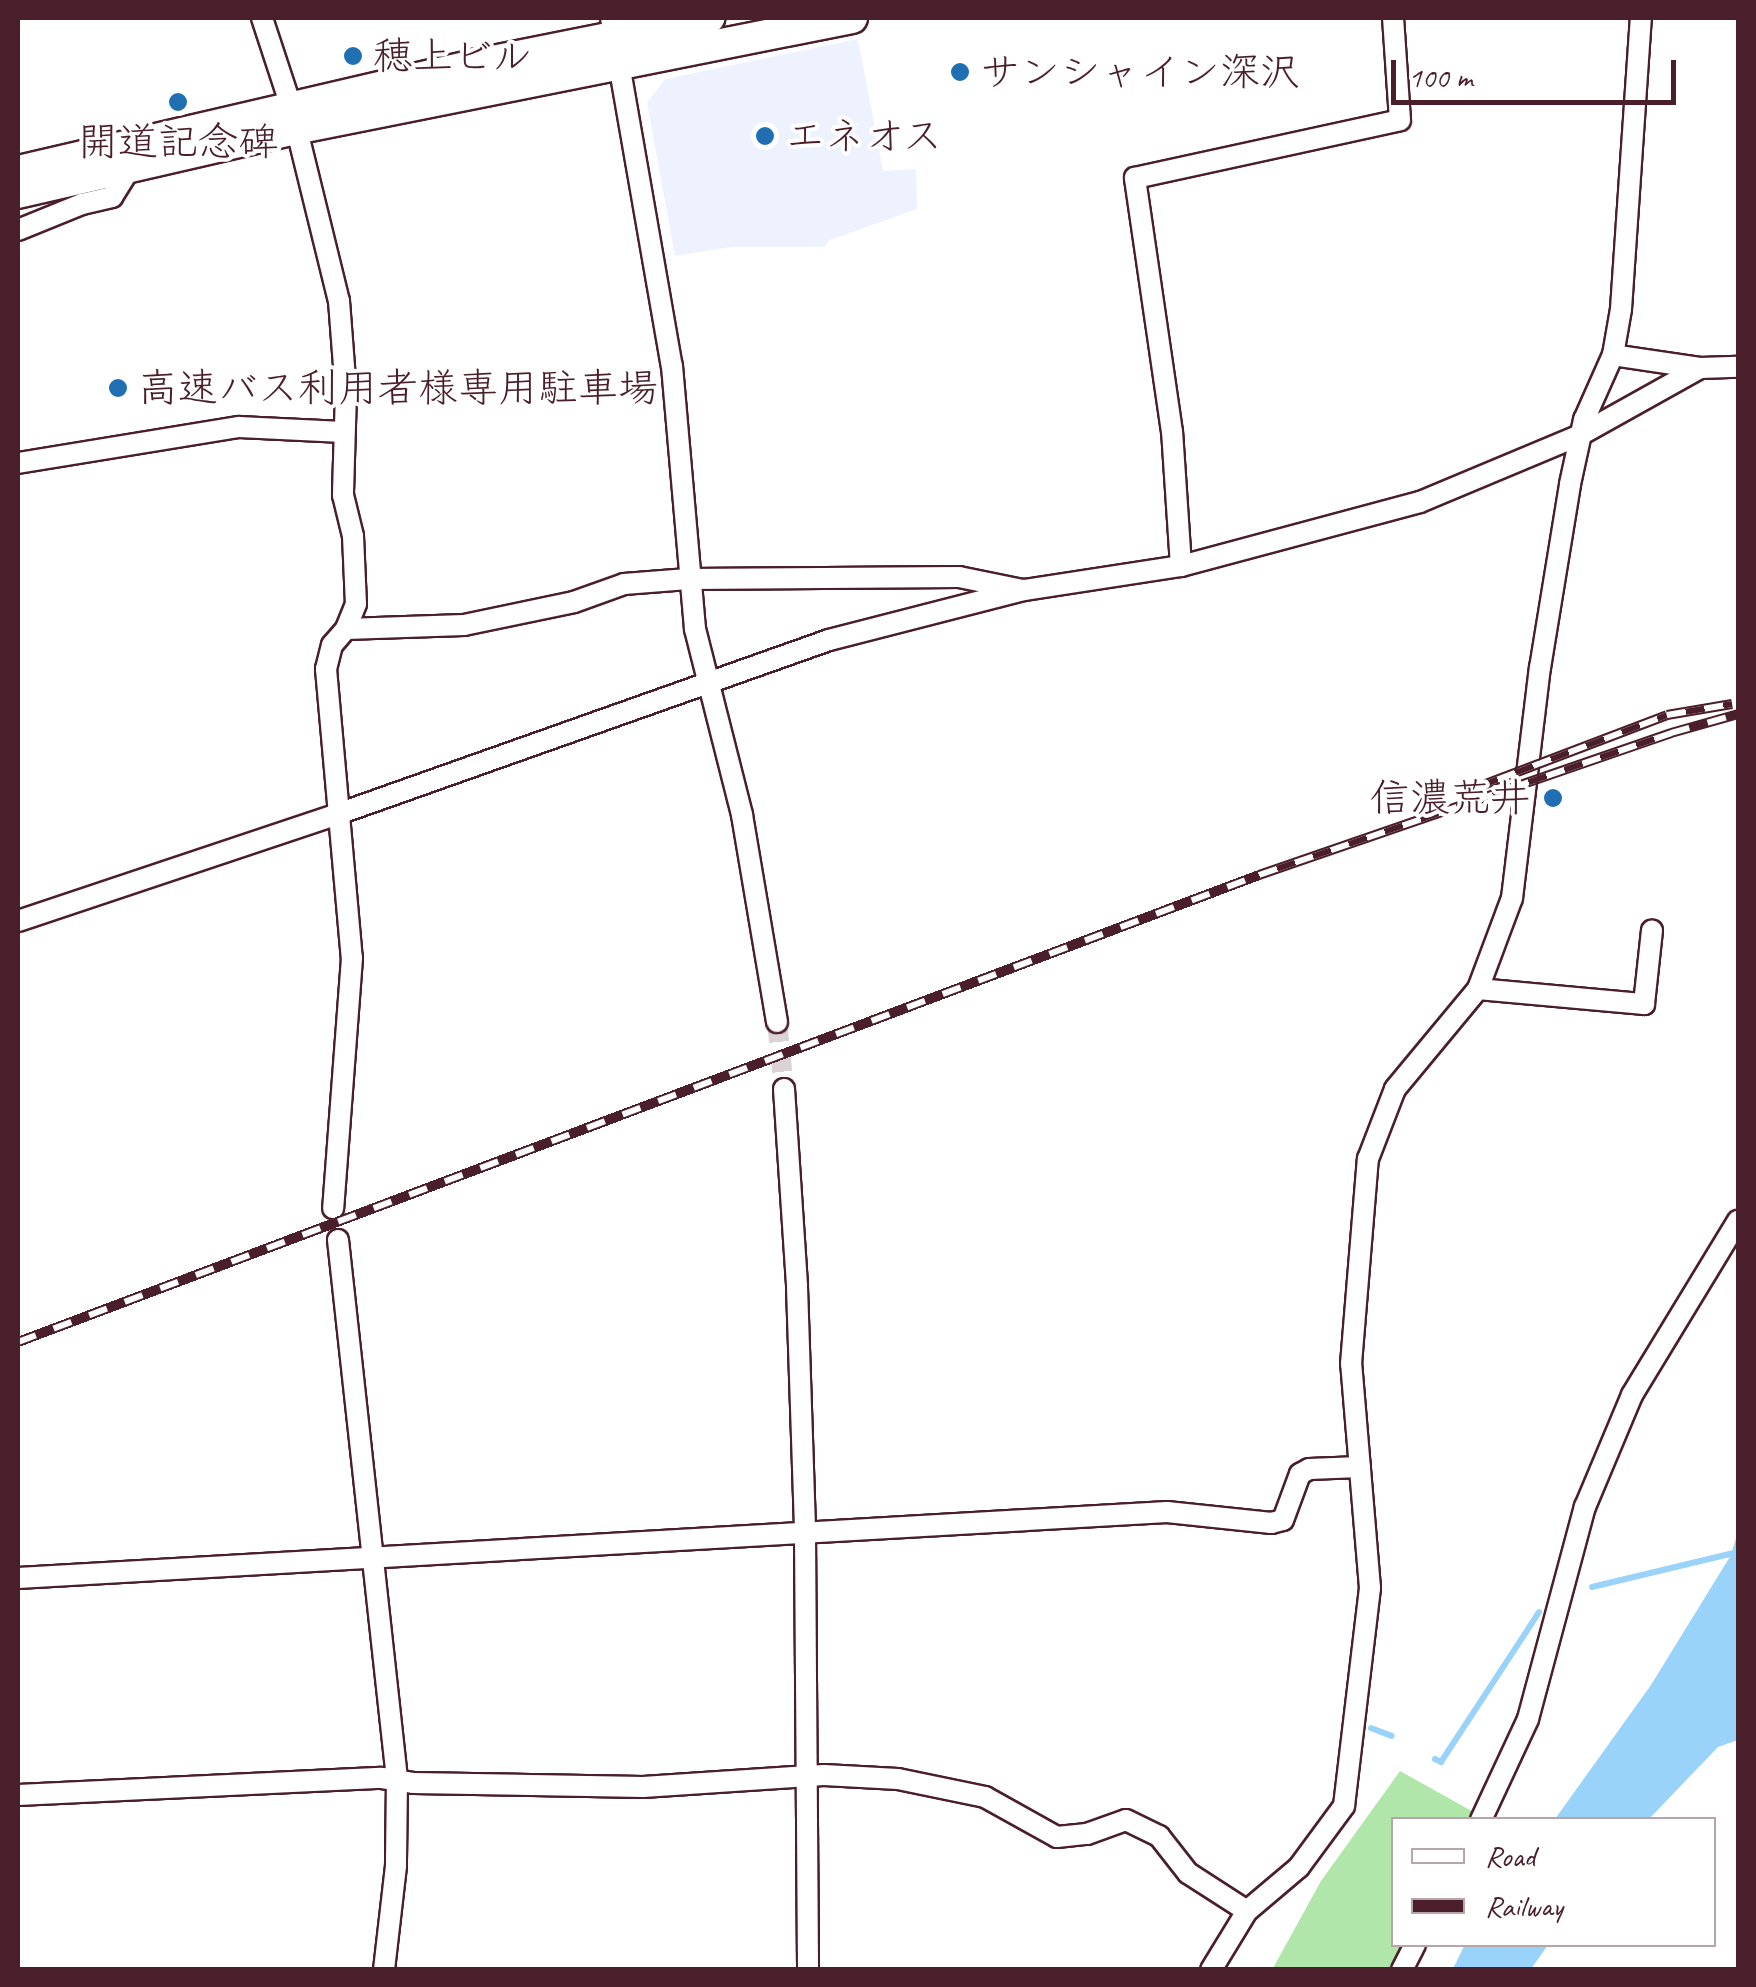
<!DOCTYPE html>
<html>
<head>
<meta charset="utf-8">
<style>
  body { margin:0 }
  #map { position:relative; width:1756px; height:1987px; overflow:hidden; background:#fff; font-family:Caveat,"Klee One",sans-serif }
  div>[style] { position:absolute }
  .built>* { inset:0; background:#eef2fe }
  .green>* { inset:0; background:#b0e6a9 }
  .water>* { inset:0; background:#9ad3f9 }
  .stream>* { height:6px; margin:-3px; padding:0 3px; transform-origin:3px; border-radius:3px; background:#9ad3f9 }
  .minor-tunnel>* { height:20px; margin-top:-10px; transform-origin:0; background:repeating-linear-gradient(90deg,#dbd2d5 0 20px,transparent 0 30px) }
  .roads { filter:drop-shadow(2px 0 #4a1f2b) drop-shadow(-2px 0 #4a1f2b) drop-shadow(0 2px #4a1f2b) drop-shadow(0 -2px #4a1f2b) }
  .minor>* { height:20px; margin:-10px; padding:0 10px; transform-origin:10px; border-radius:10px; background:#fff }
  .highway>* { height:30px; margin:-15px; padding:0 15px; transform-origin:15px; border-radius:15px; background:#fff }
  .rail>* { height:10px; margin-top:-5px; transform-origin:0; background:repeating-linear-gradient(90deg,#fff 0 19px,#4a1f2b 0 38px); box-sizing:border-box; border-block:2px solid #4a1f2b }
  .dots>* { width:28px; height:28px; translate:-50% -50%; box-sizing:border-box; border:5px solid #fff; border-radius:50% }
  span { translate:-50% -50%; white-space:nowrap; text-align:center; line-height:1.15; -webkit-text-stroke:8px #fff; paint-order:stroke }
  .poi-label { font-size:40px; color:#4a1f2b }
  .left { translate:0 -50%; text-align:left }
  .right { translate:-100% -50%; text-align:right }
  .frame { position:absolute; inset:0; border:20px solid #4a1f2b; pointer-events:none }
  .legend { position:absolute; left:1391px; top:1817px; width:325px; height:130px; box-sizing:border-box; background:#fff; border:2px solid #b7a5aa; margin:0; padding:12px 18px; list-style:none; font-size:30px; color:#4a1f2b }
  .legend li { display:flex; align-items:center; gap:20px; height:50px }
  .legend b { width:50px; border:2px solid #b7a5aa }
  .scale { position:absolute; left:1391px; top:60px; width:285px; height:45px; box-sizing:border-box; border:5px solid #4a1f2b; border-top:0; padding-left:12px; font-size:30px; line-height:35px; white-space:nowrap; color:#4a1f2b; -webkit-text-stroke:8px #fff; paint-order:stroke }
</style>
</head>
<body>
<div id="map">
  <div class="built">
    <i style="clip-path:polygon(858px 39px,883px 171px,916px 169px,917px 209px,830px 240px,824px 247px,731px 247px,675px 256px,647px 103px,665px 79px)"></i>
  </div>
  <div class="green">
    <i style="clip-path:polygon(1400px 1771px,1477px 1814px,1474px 1819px,1394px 1820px,1394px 1944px,1407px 1945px,1394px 1969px,1272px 1970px,1321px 1881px)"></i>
  </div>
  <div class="water">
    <i style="clip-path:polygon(1738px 1531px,1738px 1740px,1718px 1747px,1649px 1819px,1555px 1819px,1651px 1685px,1731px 1555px)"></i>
    <i style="clip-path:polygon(1465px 1944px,1548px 1944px,1548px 1945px,1531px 1969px,1453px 1969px)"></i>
  </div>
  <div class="stream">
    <i style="left:1592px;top:1587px;width:150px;rotate:-13.5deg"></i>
    <i style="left:1371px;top:1728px;width:22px;rotate:21deg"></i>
    <i style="left:1435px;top:1759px;width:7px;rotate:27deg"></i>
    <i style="left:1441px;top:1762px;width:179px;rotate:-56.8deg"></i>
  </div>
  <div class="minor-tunnel">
    <i style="left:777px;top:1022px;width:67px;rotate:84deg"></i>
  </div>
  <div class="roads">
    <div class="minor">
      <i style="left:262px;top:18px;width:93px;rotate:71.8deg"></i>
      <i style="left:291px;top:106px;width:201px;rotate:76.2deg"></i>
      <i style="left:339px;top:301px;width:91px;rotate:85.6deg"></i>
      <i style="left:346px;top:392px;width:103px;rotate:91.7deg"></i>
      <i style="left:343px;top:495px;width:42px;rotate:76.3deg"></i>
      <i style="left:353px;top:536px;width:68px;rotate:87.5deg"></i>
      <i style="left:356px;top:604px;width:27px;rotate:112deg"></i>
      <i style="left:346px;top:629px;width:21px;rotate:131deg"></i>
      <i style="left:332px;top:645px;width:25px;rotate:104deg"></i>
      <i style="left:326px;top:669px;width:290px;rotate:84.9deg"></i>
      <i style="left:352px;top:958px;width:251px;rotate:94.3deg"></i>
      <i style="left:611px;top:18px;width:353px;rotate:80.1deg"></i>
      <i style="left:672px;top:366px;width:264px;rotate:85deg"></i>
      <i style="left:695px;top:629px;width:192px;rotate:75.8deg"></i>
      <i style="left:742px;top:815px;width:210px;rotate:80.4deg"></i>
      <i style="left:18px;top:230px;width:69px;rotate:-22.1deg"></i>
      <i style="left:82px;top:204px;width:31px;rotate:-13deg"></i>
      <i style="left:112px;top:197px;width:36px;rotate:-58deg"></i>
      <i style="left:1613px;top:355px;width:88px;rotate:8.5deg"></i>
      <i style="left:18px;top:463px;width:224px;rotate:-9.3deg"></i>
      <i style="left:239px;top:427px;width:104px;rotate:2.8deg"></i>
      <i style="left:1181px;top:566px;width:134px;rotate:-93.8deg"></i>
      <i style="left:1172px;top:432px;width:257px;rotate:-98.3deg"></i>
      <i style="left:1135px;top:178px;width:271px;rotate:-12.3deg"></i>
      <i style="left:1400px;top:120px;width:102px;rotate:-93.9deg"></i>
      <i style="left:346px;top:629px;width:118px;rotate:-1.9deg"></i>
      <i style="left:464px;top:625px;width:112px;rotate:-11.8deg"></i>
      <i style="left:574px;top:602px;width:53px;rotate:-19.8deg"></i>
      <i style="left:624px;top:584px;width:64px;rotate:-4.5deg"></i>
      <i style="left:688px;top:579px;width:271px;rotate:-0.4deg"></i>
      <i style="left:959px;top:577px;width:65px;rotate:11.5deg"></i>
      <i style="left:18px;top:921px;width:337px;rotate:-18.5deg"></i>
      <i style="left:338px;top:814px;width:521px;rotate:-19.51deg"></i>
      <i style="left:829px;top:640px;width:201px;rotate:-14.4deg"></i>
      <i style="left:1024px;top:590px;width:159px;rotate:-8.7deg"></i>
      <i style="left:1181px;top:566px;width:247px;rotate:-15deg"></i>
      <i style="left:1420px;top:502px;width:173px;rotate:-22.7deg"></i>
      <i style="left:1580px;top:435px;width:137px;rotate:-29.2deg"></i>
      <i style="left:1700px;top:368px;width:38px;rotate:-2deg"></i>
      <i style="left:1478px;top:989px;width:167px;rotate:5.2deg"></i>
      <i style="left:1644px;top:1004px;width:74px;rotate:-83.8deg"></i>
      <i style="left:784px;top:1089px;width:198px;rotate:86.2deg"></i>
      <i style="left:797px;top:1287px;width:247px;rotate:88.1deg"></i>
      <i style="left:805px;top:1534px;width:436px;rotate:89.6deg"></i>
      <i style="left:338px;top:1240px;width:542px;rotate:83.75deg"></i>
      <i style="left:397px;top:1779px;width:87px;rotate:90.7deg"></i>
      <i style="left:396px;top:1866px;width:105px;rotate:96.6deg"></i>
      <i style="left:18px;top:1578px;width:1151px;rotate:-3.29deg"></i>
      <i style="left:1167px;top:1512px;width:105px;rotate:6deg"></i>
      <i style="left:1271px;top:1523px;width:12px;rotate:-14deg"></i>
      <i style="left:1283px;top:1520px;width:49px;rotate:-69.7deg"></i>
      <i style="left:1300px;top:1474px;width:10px;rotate:-29deg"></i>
      <i style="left:1309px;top:1469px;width:51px;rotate:-2.2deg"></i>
      <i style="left:18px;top:1795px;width:364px;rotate:-2.7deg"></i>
      <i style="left:382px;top:1778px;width:31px;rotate:9deg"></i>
      <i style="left:413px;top:1783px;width:230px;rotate:1deg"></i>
      <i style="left:643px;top:1787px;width:181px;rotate:-3.8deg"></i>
      <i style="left:824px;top:1775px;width:74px;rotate:3.1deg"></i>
      <i style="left:898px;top:1779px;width:89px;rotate:11.7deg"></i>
      <i style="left:985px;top:1797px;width:82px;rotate:29.1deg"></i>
      <i style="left:1057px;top:1837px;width:30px;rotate:-6deg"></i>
      <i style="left:1087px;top:1834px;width:41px;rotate:-19.7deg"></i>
      <i style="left:1126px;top:1820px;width:37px;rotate:26deg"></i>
      <i style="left:1159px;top:1836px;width:47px;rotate:51.9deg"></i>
      <i style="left:1188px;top:1873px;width:70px;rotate:32.8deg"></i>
      <i style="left:1481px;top:1820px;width:111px;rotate:-65deg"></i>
      <i style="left:1528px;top:1719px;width:220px;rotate:-75deg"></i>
      <i style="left:1585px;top:1507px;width:121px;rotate:-67.2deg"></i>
      <i style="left:1632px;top:1395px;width:204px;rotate:-58.7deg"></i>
      <i style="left:1211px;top:1970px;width:69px;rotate:-58.6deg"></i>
      <i style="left:1247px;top:1911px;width:68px;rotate:-40.2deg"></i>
      <i style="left:1299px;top:1867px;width:76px;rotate:-53.6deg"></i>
      <i style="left:1344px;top:1806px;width:220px;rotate:-83.2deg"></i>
      <i style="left:1370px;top:1588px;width:225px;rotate:-94.8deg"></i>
      <i style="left:1351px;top:1364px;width:206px;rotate:-85.3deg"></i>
      <i style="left:1368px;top:1159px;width:75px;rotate:-68.9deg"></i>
      <i style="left:1395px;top:1089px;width:130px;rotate:-50.3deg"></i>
      <i style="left:1478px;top:989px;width:97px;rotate:-69.5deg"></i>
      <i style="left:1512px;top:898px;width:232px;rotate:-83.1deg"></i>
      <i style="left:1540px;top:668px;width:186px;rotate:-80.7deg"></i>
      <i style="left:1570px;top:484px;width:66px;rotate:-77.7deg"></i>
      <i style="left:1584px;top:420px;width:71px;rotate:-66deg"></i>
      <i style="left:1613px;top:355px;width:47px;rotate:-80.1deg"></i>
      <i style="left:1621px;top:309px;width:292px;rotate:-86.1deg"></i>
      <i style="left:1402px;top:1970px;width:29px;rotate:-63deg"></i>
    </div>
    <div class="highway">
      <i style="left:18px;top:171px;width:472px;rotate:-13.1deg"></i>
      <i style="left:478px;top:64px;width:236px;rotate:-11.3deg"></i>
      <i style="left:18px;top:193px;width:284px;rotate:-13deg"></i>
      <i style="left:295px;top:129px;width:568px;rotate:-11.27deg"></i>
    </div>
  </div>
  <div class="rail">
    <i style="left:1462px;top:793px;width:219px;rotate:-20.8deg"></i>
    <i style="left:1667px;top:715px;width:66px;rotate:-9.6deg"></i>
    <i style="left:18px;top:1342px;width:1326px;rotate:-20.62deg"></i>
    <i style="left:1259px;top:875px;width:436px;rotate:-19deg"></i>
    <i style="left:1671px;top:733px;width:70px;rotate:-15.8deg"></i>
  </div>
  <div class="dots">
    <i style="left:353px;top:56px;background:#1f6fb2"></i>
    <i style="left:960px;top:72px;background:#1f6fb2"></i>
    <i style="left:178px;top:102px;background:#1f6fb2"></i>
    <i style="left:765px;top:136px;background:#1f6fb2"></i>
    <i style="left:118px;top:388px;background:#1f6fb2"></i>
    <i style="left:1553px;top:798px;background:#1f6fb2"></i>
  </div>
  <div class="poi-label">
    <span class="left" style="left:373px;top:56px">穂上ビル</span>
    <span class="left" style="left:980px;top:72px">サンシャイン深沢</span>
    <span class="left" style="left:785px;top:136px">エネオス</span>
    <span style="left:178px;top:142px">開道記念碑</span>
    <span class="left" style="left:138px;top:388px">高速バス利用者様専用駐車場</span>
    <span class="right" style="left:1530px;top:798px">信濃荒井</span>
  </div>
  <div class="frame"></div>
  <ul class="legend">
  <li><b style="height:12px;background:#fff"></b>Road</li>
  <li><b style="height:12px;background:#4a1f2b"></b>Railway</li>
  </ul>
  <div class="scale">100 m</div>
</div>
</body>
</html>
